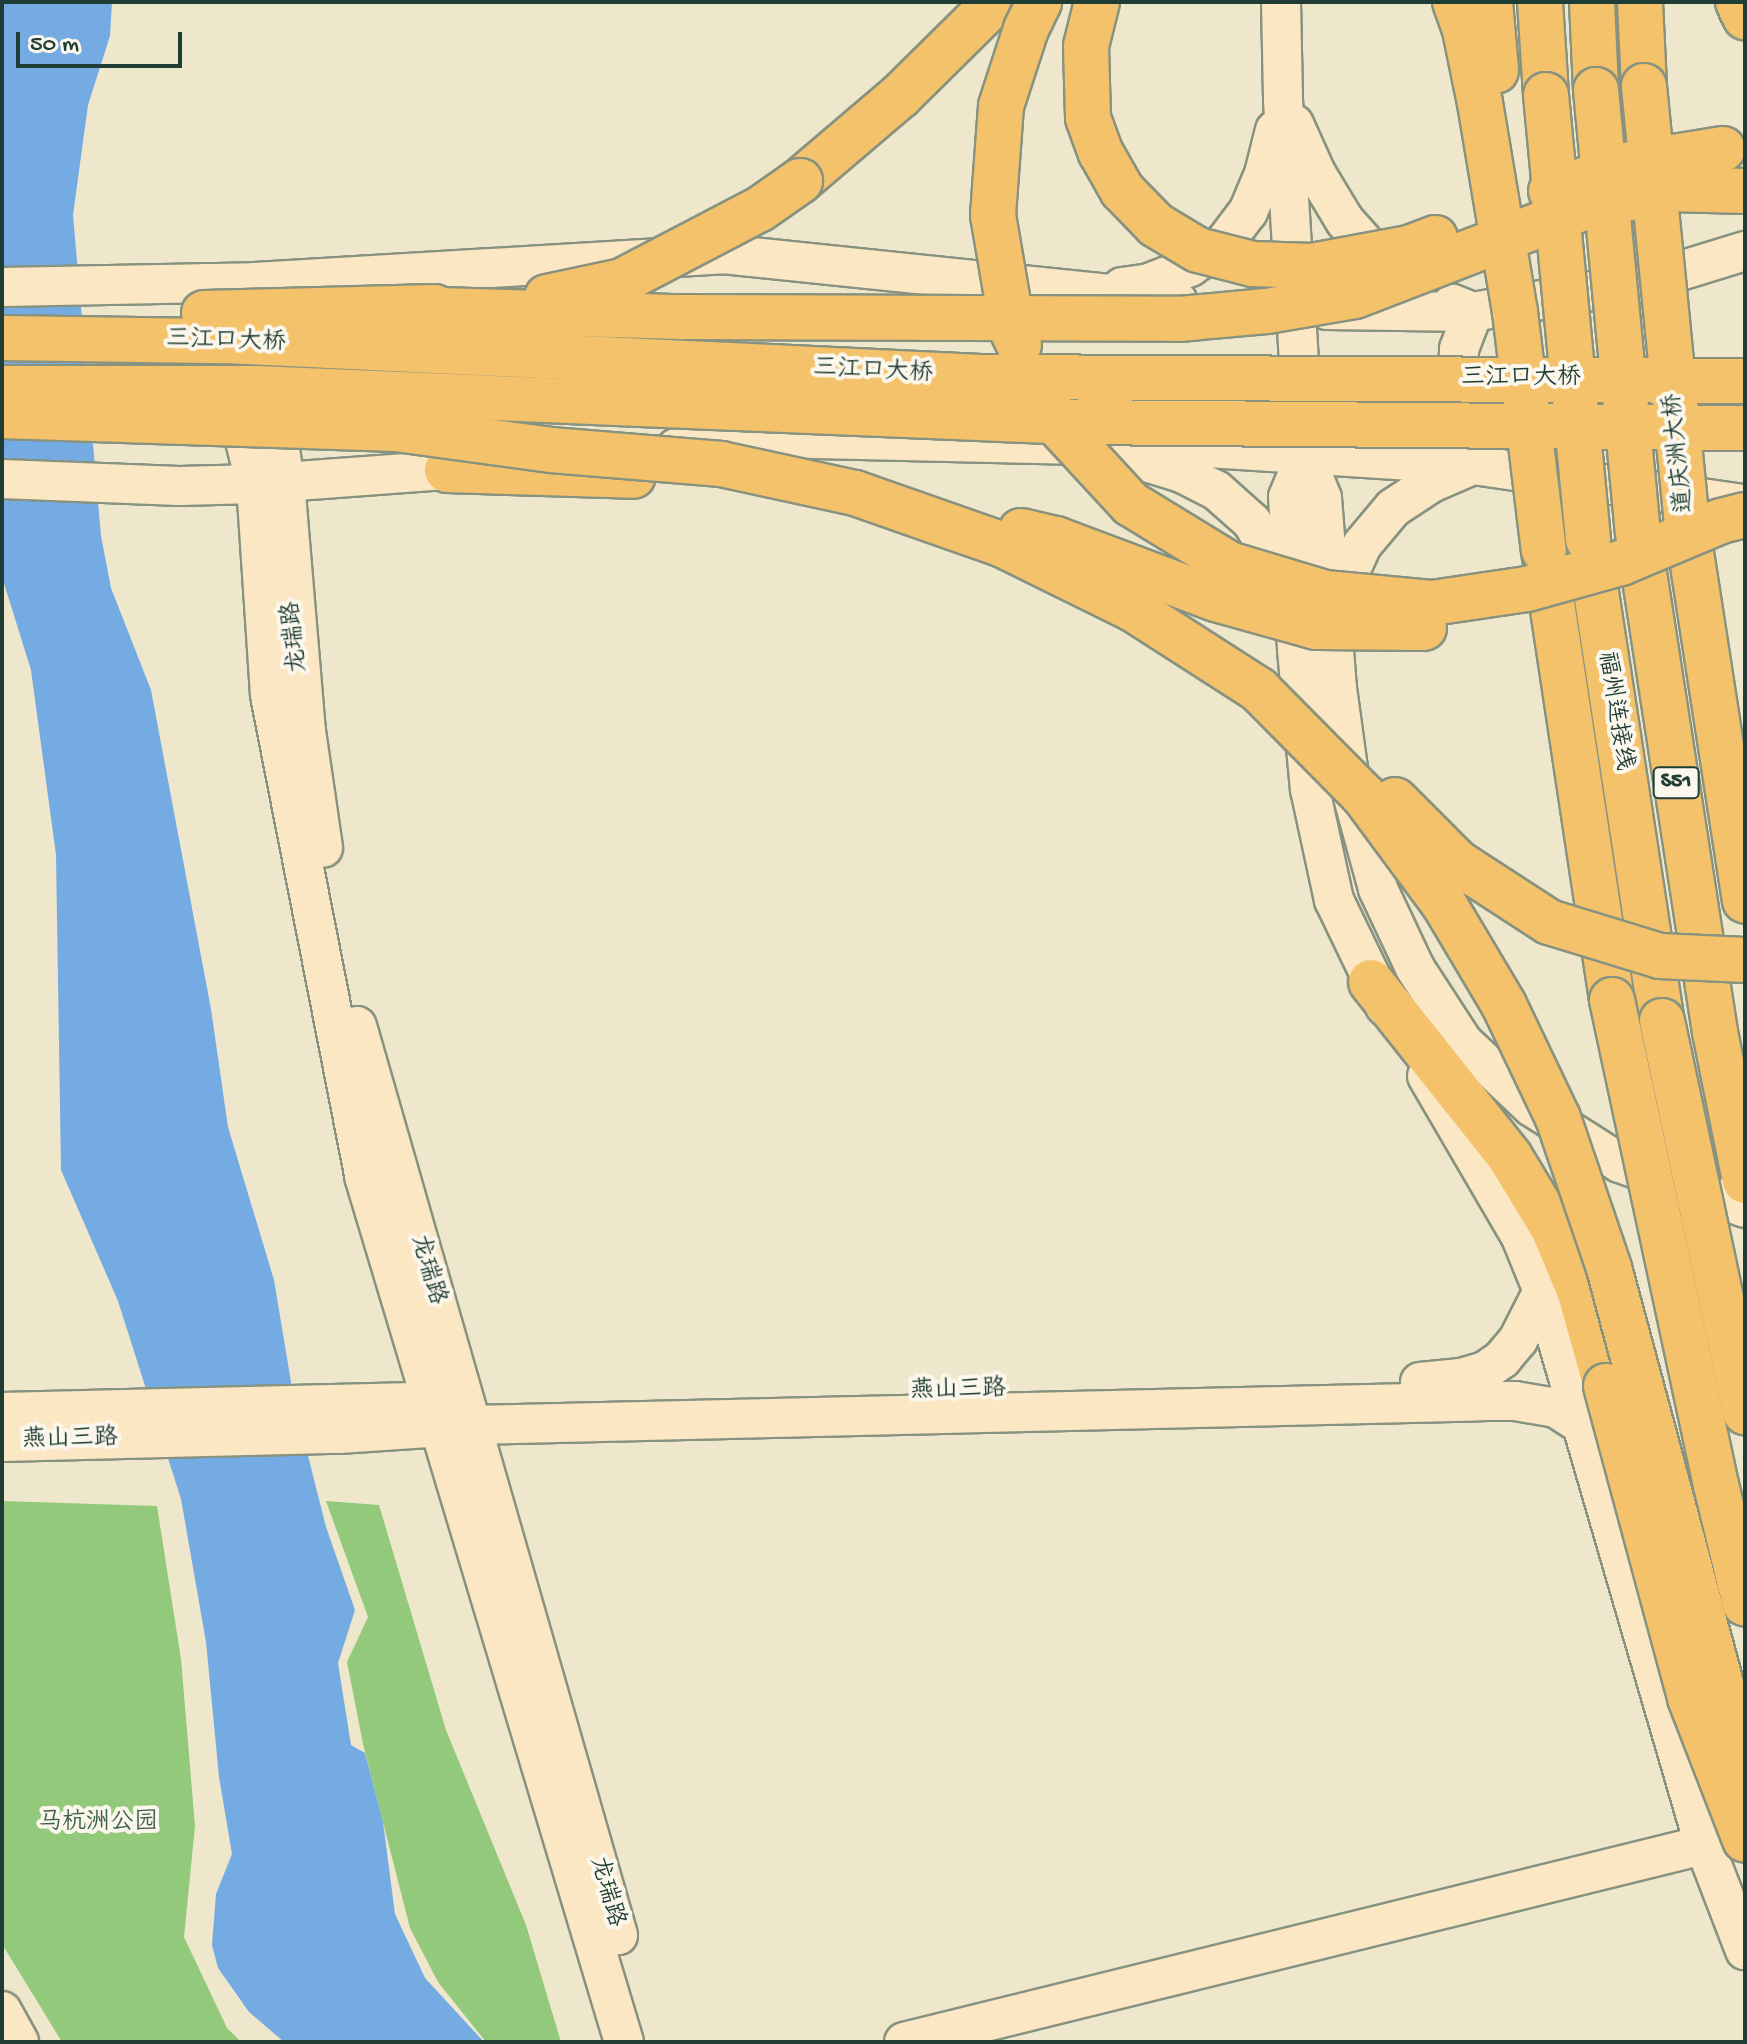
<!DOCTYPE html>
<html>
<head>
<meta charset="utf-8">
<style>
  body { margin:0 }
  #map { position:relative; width:1747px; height:2044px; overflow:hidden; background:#efe7cc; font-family:"Gochi Hand","LXGW WenKai TC",sans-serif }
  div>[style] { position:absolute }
  .green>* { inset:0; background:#93c97b }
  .water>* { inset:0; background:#74abe2 }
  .roads { filter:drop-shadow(2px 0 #879280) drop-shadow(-2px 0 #879280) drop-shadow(0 2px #879280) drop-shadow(0 -2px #879280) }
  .secondary>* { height:38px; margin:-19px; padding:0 19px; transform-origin:19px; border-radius:19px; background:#fbe7c3 }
  .highway>* { height:44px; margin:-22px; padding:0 22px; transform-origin:22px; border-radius:22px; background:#f4c26a }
  .bridges { filter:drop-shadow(2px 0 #879280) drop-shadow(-2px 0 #879280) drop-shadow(0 2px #879280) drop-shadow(0 -2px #879280) }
  .highway-bridge>* { height:44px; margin:-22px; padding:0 22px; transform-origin:22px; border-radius:22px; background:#f4c26a }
  span { translate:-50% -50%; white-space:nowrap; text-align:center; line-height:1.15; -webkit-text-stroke:8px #fbf7ec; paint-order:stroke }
  .shield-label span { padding:2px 6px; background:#fbf7ec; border:2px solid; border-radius:6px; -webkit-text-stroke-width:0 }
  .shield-label { font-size:22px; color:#1f3d34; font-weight:700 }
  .street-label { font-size:24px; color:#1f3d34 }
  .park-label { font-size:24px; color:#3c6046 }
  .frame { position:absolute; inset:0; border:4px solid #1f3d34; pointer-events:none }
  .scale { position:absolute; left:16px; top:32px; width:166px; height:36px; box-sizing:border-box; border:4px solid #1f3d34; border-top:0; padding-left:10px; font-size:24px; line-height:28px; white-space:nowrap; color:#1f3d34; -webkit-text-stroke:6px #fbf7ec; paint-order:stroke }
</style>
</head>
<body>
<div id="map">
  <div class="green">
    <i style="clip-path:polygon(2px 1501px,157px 1506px,181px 1659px,195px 1826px,184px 1937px,227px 2028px,241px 2042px,62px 2042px,2px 1944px)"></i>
    <i style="clip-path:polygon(326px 1501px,379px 1505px,446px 1730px,526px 1925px,561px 2042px,486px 2042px,438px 1982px,410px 1928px,363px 1744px,347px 1662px,368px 1617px)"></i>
  </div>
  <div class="water">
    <i style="clip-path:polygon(2px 2px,112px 2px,110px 36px,88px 105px,73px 215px,101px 536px,111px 588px,151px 690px,211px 1009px,228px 1127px,274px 1280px,294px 1400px,326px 1527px,355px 1610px,338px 1663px,351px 1745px,365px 1753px,383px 1822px,395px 1914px,425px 1978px,484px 2042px,284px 2042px,249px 2012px,218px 1968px,212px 1945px,216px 1894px,232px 1854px,219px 1777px,206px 1642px,181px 1499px,118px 1301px,61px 1170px,56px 855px,31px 670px,2px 577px)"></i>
  </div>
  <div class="roads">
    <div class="secondary">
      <i style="left:1281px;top:2px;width:98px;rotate:88.8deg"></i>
      <i style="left:1283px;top:100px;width:357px;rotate:86.5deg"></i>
      <i style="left:1305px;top:456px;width:45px;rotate:68deg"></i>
      <i style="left:1322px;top:498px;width:191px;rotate:85.5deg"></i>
      <i style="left:1337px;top:688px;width:103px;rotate:82.2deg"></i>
      <i style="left:1351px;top:790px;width:103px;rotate:74.7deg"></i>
      <i style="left:1378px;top:889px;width:87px;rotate:64.9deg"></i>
      <i style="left:1415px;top:968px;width:88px;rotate:57deg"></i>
      <i style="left:1463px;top:1042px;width:95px;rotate:43.3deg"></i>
      <i style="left:1532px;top:1107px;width:104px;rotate:32.5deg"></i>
      <i style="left:1620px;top:1163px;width:133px;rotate:19.8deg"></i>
      <i style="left:1294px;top:124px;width:54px;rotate:65.8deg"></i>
      <i style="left:1316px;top:173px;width:56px;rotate:58.9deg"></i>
      <i style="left:1345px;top:221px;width:52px;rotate:48.1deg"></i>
      <i style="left:1380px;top:260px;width:16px;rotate:38deg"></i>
      <i style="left:255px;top:282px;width:202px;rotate:81.5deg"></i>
      <i style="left:285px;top:482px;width:250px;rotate:85.2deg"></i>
      <i style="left:306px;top:731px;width:118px;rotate:81.7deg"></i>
      <i style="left:205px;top:283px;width:207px;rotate:75.8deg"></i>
      <i style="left:256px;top:484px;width:211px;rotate:86.2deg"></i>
      <i style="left:270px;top:695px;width:490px;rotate:78.9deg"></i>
      <i style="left:364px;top:1176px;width:904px;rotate:73.29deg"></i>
      <i style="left:2px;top:287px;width:253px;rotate:-1.1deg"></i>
      <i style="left:255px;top:282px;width:469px;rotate:-3.4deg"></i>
      <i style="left:723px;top:254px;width:457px;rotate:5.9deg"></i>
      <i style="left:1122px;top:287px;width:27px;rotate:-8deg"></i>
      <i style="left:1149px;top:283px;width:44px;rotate:-21.3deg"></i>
      <i style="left:1190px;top:267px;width:43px;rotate:-35.5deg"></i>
      <i style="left:1225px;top:242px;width:38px;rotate:-53deg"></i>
      <i style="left:1248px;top:212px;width:41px;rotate:-67.2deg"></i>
      <i style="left:1264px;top:174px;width:45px;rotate:-76deg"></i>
      <i style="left:1327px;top:310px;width:146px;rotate:0.8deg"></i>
      <i style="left:1473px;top:312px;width:174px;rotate:-10deg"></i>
      <i style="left:1644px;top:282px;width:106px;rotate:-17.1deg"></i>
      <i style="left:676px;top:448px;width:97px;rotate:-5.9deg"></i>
      <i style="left:772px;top:438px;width:437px;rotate:1.3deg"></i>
      <i style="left:1209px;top:448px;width:265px;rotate:3.7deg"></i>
      <i style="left:1473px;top:465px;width:275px;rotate:8.2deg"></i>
      <i style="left:1305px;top:456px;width:44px;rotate:112.5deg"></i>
      <i style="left:1288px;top:497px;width:153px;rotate:86.6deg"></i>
      <i style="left:1297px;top:650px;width:140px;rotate:84.7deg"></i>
      <i style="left:1310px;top:789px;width:114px;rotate:77.8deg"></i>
      <i style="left:1334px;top:900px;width:118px;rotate:64.3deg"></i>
      <i style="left:1136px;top:459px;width:48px;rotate:16.9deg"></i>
      <i style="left:1182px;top:473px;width:38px;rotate:27deg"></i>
      <i style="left:1216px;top:490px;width:48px;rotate:41.6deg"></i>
      <i style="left:1252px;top:522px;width:44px;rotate:59.9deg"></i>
      <i style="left:1274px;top:560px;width:32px;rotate:74deg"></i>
      <i style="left:2px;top:479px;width:177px;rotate:2.3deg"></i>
      <i style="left:179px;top:486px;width:77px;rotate:-1.5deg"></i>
      <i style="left:256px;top:484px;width:220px;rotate:-4.2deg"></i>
      <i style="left:1340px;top:612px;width:27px;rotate:-82deg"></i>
      <i style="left:1344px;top:585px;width:44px;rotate:-65.8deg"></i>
      <i style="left:1362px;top:545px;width:48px;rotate:-50deg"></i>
      <i style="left:1393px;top:508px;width:45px;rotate:-33.3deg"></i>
      <i style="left:1431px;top:483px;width:46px;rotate:-23.2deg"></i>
      <i style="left:1473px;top:465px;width:47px;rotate:-110deg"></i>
      <i style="left:1457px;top:421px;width:72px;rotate:-88.4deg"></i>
      <i style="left:1459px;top:349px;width:40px;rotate:-69deg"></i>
      <i style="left:1473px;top:312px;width:22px;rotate:-158deg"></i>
      <i style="left:357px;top:1026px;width:946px;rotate:73.98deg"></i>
      <i style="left:1427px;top:1076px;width:186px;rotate:59.7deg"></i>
      <i style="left:1521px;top:1237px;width:58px;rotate:67.8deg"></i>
      <i style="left:1543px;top:1291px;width:576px;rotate:73.77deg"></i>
      <i style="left:1704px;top:1844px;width:114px;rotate:68.9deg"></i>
      <i style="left:1420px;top:1382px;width:41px;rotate:-5.6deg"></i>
      <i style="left:1461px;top:1378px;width:25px;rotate:-16deg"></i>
      <i style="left:1485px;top:1371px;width:21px;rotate:-35deg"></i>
      <i style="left:1502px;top:1359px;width:25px;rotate:-50deg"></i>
      <i style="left:1518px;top:1340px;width:55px;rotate:-63deg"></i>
      <i style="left:2px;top:1412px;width:453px;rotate:-1.4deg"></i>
      <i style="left:2px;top:1442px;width:337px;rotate:-1.4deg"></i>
      <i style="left:339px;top:1434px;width:134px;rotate:-3.8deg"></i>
      <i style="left:473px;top:1425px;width:1015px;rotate:-1.35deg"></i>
      <i style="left:1488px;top:1401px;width:27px"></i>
      <i style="left:1515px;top:1401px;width:42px;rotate:9.7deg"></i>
      <i style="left:1556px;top:1408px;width:35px;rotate:33deg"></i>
      <i style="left:2px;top:2011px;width:35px;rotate:61deg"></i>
      <i style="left:904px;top:2042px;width:849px;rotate:-13.84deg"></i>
    </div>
    <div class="highway">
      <i style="left:1540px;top:2px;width:93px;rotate:86.3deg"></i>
      <i style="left:1592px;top:2px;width:88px;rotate:87.4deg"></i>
      <i style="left:1640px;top:2px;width:84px;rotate:87.3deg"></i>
      <i style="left:1738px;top:2px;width:17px;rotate:65deg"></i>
      <i style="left:800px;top:181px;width:131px;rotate:-40.4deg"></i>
      <i style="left:900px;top:96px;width:134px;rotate:-44.7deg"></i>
      <i style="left:447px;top:470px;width:186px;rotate:1.8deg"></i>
      <i style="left:1688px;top:533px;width:372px;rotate:81.2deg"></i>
      <i style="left:1638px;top:534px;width:504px;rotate:81.21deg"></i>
      <i style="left:1715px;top:1032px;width:152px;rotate:78.6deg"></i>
      <i style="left:1588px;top:540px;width:487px;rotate:81.3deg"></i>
      <i style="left:1544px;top:550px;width:455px;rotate:81.4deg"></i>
      <i style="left:1371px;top:982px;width:223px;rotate:51.5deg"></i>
      <i style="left:1510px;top:1157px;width:83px;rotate:58.8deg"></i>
      <i style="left:1553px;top:1228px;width:70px;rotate:67.4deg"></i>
      <i style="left:1580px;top:1293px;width:97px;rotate:74.4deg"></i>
    </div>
  </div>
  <div class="bridges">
    <div class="highway-bridge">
      <i style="left:1097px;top:2px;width:45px;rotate:104deg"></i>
      <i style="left:1086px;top:46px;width:72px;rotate:88.4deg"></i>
      <i style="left:1088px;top:118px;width:37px;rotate:70deg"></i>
      <i style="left:1101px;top:153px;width:43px;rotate:60.4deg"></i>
      <i style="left:1122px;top:190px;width:49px;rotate:45.8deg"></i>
      <i style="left:1156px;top:225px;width:49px;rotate:30.8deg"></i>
      <i style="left:1198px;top:250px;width:57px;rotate:14.3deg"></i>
      <i style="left:1253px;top:264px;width:59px;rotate:1.9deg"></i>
      <i style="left:1312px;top:266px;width:99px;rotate:-10.5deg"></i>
      <i style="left:1409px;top:248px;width:28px;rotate:-21deg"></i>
      <i style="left:1455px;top:2px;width:30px;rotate:70deg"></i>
      <i style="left:1465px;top:30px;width:75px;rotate:78.4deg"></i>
      <i style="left:1480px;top:103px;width:212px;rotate:80.5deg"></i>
      <i style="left:1515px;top:312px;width:240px;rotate:83.1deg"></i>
      <i style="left:1490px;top:2px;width:69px;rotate:85deg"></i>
      <i style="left:1644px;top:86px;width:449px;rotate:84.4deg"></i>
      <i style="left:1596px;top:90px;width:446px;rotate:84.6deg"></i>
      <i style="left:1546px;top:95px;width:447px;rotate:84.6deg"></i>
      <i style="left:1551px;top:191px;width:84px;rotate:-18.6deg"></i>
      <i style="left:1631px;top:164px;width:93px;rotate:-9.3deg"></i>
      <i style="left:547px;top:297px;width:77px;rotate:-12deg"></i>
      <i style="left:622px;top:281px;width:156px;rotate:-27.6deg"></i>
      <i style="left:760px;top:209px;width:49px;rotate:-35deg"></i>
      <i style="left:407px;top:309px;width:274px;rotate:1.7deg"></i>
      <i style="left:681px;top:317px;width:498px;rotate:0.2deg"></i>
      <i style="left:1179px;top:319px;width:88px;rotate:-5.2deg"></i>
      <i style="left:1267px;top:311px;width:89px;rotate:-9.7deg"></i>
      <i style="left:1355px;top:296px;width:242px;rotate:-21.1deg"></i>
      <i style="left:1581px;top:209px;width:91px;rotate:-12.7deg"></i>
      <i style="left:1670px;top:189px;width:75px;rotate:1.5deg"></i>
      <i style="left:204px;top:313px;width:231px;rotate:-1.5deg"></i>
      <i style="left:2px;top:338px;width:224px;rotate:0.8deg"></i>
      <i style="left:226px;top:341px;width:756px;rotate:2.73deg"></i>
      <i style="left:981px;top:377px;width:764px;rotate:0.3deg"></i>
      <i style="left:1019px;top:345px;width:14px;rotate:-115deg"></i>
      <i style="left:1013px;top:332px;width:119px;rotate:-99.7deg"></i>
      <i style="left:993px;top:215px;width:109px;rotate:-85.8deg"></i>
      <i style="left:1001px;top:106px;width:81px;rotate:-72deg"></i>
      <i style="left:1026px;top:29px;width:30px;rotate:-64deg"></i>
      <i style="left:2px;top:388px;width:254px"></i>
      <i style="left:256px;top:388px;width:820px;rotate:2.38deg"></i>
      <i style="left:1075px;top:422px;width:670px;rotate:0.51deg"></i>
      <i style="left:1049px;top:407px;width:20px;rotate:63deg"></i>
      <i style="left:1058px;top:425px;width:108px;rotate:47.3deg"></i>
      <i style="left:1131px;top:504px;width:115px;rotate:31.5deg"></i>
      <i style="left:1229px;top:564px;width:100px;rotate:16.8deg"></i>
      <i style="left:1325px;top:593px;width:107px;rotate:5.3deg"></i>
      <i style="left:1432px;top:603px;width:96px;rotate:-8.4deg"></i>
      <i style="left:1527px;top:589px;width:98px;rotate:-15.5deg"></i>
      <i style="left:1621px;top:563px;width:108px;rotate:-22.8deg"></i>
      <i style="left:1721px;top:521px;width:25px;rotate:-14deg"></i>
      <i style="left:2px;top:416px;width:394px;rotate:1.9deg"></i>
      <i style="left:396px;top:429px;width:156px;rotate:7.7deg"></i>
      <i style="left:551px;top:450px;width:171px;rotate:4.7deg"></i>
      <i style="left:721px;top:464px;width:137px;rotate:12.2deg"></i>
      <i style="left:855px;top:493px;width:155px;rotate:19.3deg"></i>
      <i style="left:1001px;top:544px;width:147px;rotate:26.2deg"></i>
      <i style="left:1133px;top:609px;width:150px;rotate:32.7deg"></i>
      <i style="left:1259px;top:690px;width:149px;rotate:45.3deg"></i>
      <i style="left:1364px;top:796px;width:134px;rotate:53.5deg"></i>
      <i style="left:1444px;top:904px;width:117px;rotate:59.3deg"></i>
      <i style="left:1504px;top:1005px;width:125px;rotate:64.5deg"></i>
      <i style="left:1558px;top:1118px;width:158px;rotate:71.2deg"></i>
      <i style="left:1609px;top:1268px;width:523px;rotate:74.93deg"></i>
      <i style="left:1021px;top:531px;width:36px;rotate:13deg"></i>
      <i style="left:1056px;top:539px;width:171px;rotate:20.6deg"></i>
      <i style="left:1216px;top:599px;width:104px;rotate:15.6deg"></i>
      <i style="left:1316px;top:627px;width:108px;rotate:0.5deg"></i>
      <i style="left:1395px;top:800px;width:89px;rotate:45deg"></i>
      <i style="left:1458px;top:863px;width:108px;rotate:33deg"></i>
      <i style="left:1549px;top:922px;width:116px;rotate:17deg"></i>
      <i style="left:1660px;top:956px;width:85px;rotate:2.7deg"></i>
      <i style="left:1612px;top:1000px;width:496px;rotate:77.9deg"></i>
      <i style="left:1716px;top:1485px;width:122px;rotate:76.3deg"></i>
      <i style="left:1662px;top:1021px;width:400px;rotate:78deg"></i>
      <i style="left:1606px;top:1386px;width:323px;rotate:74.9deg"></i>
      <i style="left:1690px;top:1698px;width:152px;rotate:68.8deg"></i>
    </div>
  </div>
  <div class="shield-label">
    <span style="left:1676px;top:783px">S51</span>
  </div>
  <div class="street-label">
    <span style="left:226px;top:342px;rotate:2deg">三江口大桥</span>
    <span style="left:873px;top:372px;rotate:3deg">三江口大桥</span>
    <span style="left:1521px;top:379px">三江口大桥</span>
    <span style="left:1680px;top:453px;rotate:-96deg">道庆洲大桥</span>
    <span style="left:296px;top:637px;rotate:-96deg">龙瑞路</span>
    <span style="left:1614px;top:711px;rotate:81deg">福州连接线</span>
    <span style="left:427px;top:1270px;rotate:74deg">龙瑞路</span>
    <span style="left:958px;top:1391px;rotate:-1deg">燕山三路</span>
    <span style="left:70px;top:1440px;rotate:-1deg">燕山三路</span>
    <span style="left:606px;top:1892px;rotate:74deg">龙瑞路</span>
  </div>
  <div class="park-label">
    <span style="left:98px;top:1824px">马杭洲公园</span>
  </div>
  <div class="frame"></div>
  <div class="scale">50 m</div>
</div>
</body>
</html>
